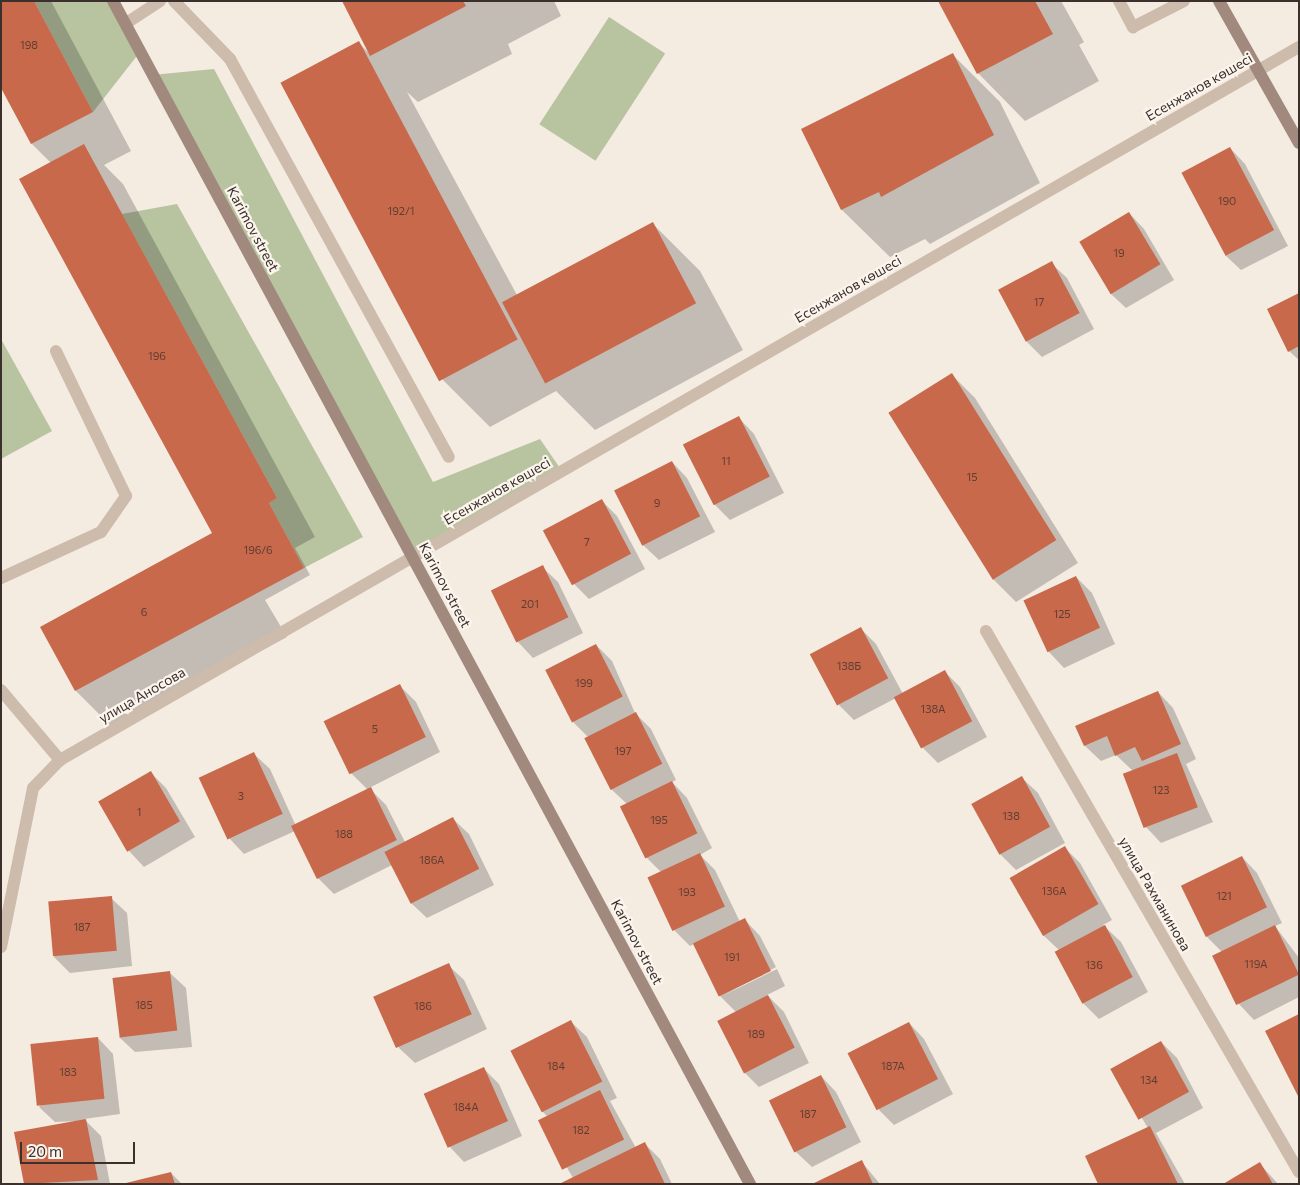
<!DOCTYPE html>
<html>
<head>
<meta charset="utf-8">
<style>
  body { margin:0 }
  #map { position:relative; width:1300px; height:1185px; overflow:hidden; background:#f4ebe1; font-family:Commissioner,sans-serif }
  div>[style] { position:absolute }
  .green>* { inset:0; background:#b8c4a0; transform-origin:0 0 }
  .shadow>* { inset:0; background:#0003 }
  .building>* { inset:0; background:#c8694b; transform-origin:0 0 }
  .lane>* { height:12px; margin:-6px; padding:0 6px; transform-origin:6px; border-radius:6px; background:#cdbbac }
  .street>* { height:12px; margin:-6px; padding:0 6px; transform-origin:6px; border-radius:6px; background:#cdbbac }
  .secondary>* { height:12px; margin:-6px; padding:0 6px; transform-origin:6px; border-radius:6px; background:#a18a7d }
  span { translate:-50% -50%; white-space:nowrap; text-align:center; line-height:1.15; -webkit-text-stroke:4.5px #fbf5ee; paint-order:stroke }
  .number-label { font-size:11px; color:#5e3e33 }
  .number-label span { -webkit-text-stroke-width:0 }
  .street-label { font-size:14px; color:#3b302b }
  .frame { position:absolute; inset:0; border:2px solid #3b302b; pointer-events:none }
  .scale { position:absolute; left:20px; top:1142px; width:115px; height:22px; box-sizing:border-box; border:2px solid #3b302b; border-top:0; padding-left:6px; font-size:15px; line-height:18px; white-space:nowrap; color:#3b302b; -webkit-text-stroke:4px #fbf5ee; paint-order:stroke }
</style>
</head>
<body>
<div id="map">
  <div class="green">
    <i style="clip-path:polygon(34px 1px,113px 1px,140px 52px,93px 112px)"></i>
    <i style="left:609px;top:17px;width:67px;height:128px;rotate:33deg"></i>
    <i style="clip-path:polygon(214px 69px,433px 482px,540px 439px,562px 471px,413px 557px,152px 75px)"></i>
    <i style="clip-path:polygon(177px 204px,363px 537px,304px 568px,269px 503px,277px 498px,122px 214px)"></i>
    <i style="clip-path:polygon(1px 339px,52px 431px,1px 459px)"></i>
  </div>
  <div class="shadow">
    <i style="clip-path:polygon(1px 1px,51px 1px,131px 151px,104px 165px,123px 184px,315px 537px,295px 548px,310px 575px,265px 600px,287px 637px,115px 730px,76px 691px,42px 627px,213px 534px,51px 163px,32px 144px,1px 86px)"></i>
    <i style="clip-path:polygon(343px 1px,554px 1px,561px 16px,508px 44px,512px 54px,418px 102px,407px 92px,518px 297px,653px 224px,700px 271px,743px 350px,595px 430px,556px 391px,490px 427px,443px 380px,359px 43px,370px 54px)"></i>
    <i style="clip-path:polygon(939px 1px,1061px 1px,1084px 42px,1079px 45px,1099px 81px,1025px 121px,978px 73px)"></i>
    <i style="clip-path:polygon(953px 55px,1000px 102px,1040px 183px,930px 244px,925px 239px,890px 257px,842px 210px,803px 130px)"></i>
    <i style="clip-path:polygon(1230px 148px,1245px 164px,1288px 246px,1241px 270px,1225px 255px)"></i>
    <i style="clip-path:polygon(1129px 213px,1144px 229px,1174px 280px,1126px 308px,1110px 293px)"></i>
    <i style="clip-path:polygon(1051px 263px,1067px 278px,1094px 329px,1042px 357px,1027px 342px,999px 291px)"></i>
    <i style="clip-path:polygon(1299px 294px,1299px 360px,1289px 351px)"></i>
    <i style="clip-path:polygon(952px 375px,975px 398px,1078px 563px,1016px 602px,993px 579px)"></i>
    <i style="clip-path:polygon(739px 418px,754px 434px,784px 493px,730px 520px,715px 505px)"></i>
    <i style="clip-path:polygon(672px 462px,687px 478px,715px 532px,659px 560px,643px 545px)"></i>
    <i style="clip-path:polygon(601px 500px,617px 516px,645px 569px,589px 599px,574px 584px)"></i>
    <i style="clip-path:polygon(542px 567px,558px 582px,583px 633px,533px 658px,518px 642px)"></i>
    <i style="clip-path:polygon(1076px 577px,1092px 593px,1115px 644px,1064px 668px,1049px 652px)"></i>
    <i style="clip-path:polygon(860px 628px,876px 644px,903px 694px,944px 671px,960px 687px,987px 737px,938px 763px,923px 748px,896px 698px,854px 720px,839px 705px)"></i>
    <i style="clip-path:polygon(596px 645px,612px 661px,635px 713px,651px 729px,676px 780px,672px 782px,687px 798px,712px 848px,700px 855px,715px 870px,740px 922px,745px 920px,760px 936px,776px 967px,724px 995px,777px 969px,785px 986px,767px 995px,784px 1012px,809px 1063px,759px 1087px,744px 1072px,736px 1012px,720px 996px,694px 944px,690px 946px,674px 930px,662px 873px,647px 858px,622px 807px,627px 804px,611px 789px,588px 737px,572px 721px)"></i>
    <i style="clip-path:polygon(400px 686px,416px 702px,440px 752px,369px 788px,386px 805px,405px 842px,453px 819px,469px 834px,494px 885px,427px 918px,411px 903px,392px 865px,334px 894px,318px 878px,295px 831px,244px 854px,229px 838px,254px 754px,270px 769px,296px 826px,368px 790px,351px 773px)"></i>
    <i style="clip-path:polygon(1158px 692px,1173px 708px,1196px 759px,1186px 764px,1213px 822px,1161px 843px,1146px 827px,1133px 771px,1116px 755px,1101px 761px,1085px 746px,1077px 727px)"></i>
    <i style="clip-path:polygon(150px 772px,166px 788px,195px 837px,144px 867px,129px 851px)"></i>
    <i style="clip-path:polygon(1022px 778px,1038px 793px,1065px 843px,1016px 870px,1000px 854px)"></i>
    <i style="clip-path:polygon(1065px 848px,1080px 863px,1112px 920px,1103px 925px,1121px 942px,1148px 992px,1099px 1019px,1083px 1003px,1060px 951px,1043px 935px)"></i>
    <i style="clip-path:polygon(1242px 857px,1257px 873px,1282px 923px,1275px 926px,1299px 958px,1299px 997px,1254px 1020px,1239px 1004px,1223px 953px,1207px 937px,1183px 886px)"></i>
    <i style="clip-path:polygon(111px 898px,127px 913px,132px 966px,70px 973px,54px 957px)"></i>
    <i style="clip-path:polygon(448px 965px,464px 980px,487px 1029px,415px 1063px,399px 1048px,376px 999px)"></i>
    <i style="clip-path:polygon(170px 973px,186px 988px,192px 1047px,135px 1052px,119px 1037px)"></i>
    <i style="clip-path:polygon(571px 1022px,587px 1037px,617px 1098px,610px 1101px,636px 1148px,644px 1143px,660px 1159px,672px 1184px,562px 1184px,573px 1178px,540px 1121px,548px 1117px,542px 1111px)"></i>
    <i style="clip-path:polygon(909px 1023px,924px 1039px,953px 1094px,894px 1125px,879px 1110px)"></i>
    <i style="clip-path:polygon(98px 1038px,113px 1054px,120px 1114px,84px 1119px,101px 1136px,110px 1184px,25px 1184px,79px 1121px,55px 1122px,39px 1107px)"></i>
    <i style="clip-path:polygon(1161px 1042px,1177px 1058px,1203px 1108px,1156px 1133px,1185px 1184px,1100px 1184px,1148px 1128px,1112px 1069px)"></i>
    <i style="clip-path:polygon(484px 1069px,499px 1084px,522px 1136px,464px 1162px,449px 1146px)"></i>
    <i style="clip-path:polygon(821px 1076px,836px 1092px,861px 1142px,812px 1167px,796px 1152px,771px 1101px)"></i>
    <i style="clip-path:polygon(861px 1161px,880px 1184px,815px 1184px)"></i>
    <i style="clip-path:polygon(1260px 1164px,1278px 1184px,1226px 1184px)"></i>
    <i style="clip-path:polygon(171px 1173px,182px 1184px,128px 1184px)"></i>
  </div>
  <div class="building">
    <i style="clip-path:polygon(1px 1px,34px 1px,93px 112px,31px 144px,1px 88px)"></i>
    <i style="clip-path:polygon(342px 1px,463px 1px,466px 6px,370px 56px)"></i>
    <i style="clip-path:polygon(938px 1px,1035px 1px,1053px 34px,977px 74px)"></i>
    <i style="left:359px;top:41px;width:338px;height:89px;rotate:62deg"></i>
    <i style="clip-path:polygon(953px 53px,994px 135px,881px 197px,879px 192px,841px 210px,801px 129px)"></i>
    <i style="clip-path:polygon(84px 144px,277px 498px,269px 503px,304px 568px,75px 691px,40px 627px,212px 533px,19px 179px)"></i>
    <i style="left:1230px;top:147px;width:94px;height:55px;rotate:62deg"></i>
    <i style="left:1129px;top:212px;width:61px;height:58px;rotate:59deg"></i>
    <i style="left:653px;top:222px;width:92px;height:171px;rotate:62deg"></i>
    <i style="left:1052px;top:261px;width:59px;height:61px;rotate:62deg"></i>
    <i style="clip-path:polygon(1299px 293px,1299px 346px,1288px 352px,1267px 309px)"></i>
    <i style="left:952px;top:373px;width:197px;height:75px;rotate:58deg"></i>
    <i style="left:739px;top:416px;width:68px;height:63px;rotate:63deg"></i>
    <i style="left:672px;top:461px;width:62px;height:65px;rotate:63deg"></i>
    <i style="left:602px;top:499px;width:62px;height:67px;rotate:62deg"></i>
    <i style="left:543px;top:565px;width:58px;height:58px;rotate:64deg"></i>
    <i style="left:1076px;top:576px;width:57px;height:58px;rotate:65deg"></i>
    <i style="left:861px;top:627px;width:58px;height:58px;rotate:62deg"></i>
    <i style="left:596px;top:644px;width:59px;height:57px;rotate:63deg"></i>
    <i style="left:945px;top:670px;width:58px;height:58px;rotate:62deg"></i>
    <i style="left:400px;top:684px;width:59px;height:85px;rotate:64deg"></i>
    <i style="clip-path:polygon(1158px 691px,1181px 744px,1142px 761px,1135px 747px,1115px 756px,1107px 736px,1084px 746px,1075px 726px)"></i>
    <i style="left:636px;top:712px;width:58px;height:58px;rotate:63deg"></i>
    <i style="left:254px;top:752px;width:68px;height:61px;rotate:65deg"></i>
    <i style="left:1177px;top:753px;width:58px;height:58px;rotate:69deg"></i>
    <i style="left:151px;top:771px;width:58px;height:61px;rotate:60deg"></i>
    <i style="left:1022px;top:776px;width:58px;height:58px;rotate:61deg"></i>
    <i style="left:672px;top:781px;width:58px;height:58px;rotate:64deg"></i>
    <i style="left:371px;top:787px;width:59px;height:89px;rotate:64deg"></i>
    <i style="left:453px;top:817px;width:58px;height:77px;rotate:63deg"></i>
    <i style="left:1065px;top:846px;width:67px;height:64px;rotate:60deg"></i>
    <i style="left:700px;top:853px;width:59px;height:58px;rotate:65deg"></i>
    <i style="left:1242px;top:856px;width:57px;height:68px;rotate:64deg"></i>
    <i style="left:112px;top:896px;width:55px;height:64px;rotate:85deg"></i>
    <i style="left:745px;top:918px;width:59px;height:58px;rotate:64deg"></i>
    <i style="left:1105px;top:925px;width:59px;height:57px;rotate:62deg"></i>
    <i style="left:1275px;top:925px;width:55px;height:70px;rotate:64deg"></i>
    <i style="left:449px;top:963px;width:56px;height:83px;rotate:66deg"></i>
    <i style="left:170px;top:971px;width:60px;height:58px;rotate:83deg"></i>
    <i style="left:768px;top:995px;width:59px;height:57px;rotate:63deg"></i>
    <i style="clip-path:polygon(1299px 1014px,1299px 1098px,1265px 1031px)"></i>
    <i style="left:571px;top:1020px;width:69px;height:68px;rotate:63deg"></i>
    <i style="left:909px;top:1022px;width:64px;height:69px;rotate:63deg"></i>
    <i style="left:98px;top:1037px;width:62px;height:68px;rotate:84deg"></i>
    <i style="left:1161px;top:1041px;width:58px;height:58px;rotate:61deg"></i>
    <i style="left:484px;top:1067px;width:59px;height:66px;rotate:66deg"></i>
    <i style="left:821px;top:1075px;width:58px;height:58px;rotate:64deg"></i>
    <i style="left:600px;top:1090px;width:55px;height:69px;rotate:64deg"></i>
    <i style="clip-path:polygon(86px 1119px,98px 1180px,24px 1184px,14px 1132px)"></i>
    <i style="clip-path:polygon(1150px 1126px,1178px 1184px,1098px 1184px,1085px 1156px)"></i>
    <i style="clip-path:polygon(645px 1142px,665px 1184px,559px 1184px)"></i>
    <i style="clip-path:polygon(862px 1160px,873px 1184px,812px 1184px)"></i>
    <i style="clip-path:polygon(1260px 1162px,1273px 1184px,1223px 1184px)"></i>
    <i style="clip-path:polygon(171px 1172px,175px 1184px,126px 1184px,126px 1183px)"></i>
  </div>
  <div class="lane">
    <i style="left:174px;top:1px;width:81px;rotate:46deg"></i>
    <i style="left:230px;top:59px;width:454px;rotate:61.2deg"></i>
    <i style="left:1119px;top:1px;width:30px;rotate:62deg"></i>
    <i style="left:1133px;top:27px;width:57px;rotate:-27deg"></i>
    <i style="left:125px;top:24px;width:42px;rotate:-33.3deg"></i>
    <i style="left:1px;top:578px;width:110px;rotate:-24.7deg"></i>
    <i style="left:101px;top:532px;width:44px;rotate:-55.2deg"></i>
    <i style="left:126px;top:496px;width:161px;rotate:-115.8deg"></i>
    <i style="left:1px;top:690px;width:92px;rotate:49.9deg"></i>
    <i style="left:1px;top:947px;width:162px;rotate:-78.6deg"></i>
    <i style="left:33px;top:788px;width:39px;rotate:-46deg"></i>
    <i style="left:60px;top:760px;width:1430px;rotate:-29.92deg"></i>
  </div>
  <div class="street">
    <i style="left:986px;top:631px;width:625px;rotate:59.95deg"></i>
  </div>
  <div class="secondary">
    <i style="left:113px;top:1px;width:1344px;rotate:61.7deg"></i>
    <i style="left:1219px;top:1px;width:163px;rotate:60.6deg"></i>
  </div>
  <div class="number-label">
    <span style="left:29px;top:45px">198</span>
    <span style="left:1227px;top:201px">190</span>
    <span style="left:401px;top:211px">192/1</span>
    <span style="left:1119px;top:253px">19</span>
    <span style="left:1039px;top:302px">17</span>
    <span style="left:157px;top:356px">196</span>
    <span style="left:726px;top:461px">11</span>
    <span style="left:972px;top:477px">15</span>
    <span style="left:657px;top:503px">9</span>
    <span style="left:587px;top:542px">7</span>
    <span style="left:258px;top:550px">196/6</span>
    <span style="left:530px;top:604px">201</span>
    <span style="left:144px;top:612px">6</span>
    <span style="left:1062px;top:614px">125</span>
    <span style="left:849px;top:666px">138Б</span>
    <span style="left:584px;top:683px">199</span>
    <span style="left:933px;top:709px">138А</span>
    <span style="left:375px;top:729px">5</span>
    <span style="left:623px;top:751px">197</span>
    <span style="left:1161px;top:790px">123</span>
    <span style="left:241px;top:796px">3</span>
    <span style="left:139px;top:812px">1</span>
    <span style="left:1011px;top:816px">138</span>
    <span style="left:659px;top:820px">195</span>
    <span style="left:344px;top:834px">188</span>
    <span style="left:432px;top:860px">186А</span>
    <span style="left:1054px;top:891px">136А</span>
    <span style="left:687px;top:892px">193</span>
    <span style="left:1224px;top:896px">121</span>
    <span style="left:82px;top:927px">187</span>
    <span style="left:732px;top:957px">191</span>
    <span style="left:1256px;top:964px">119А</span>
    <span style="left:1094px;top:965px">136</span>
    <span style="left:144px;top:1005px">185</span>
    <span style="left:423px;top:1006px">186</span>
    <span style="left:756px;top:1034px">189</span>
    <span style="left:556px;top:1066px">184</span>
    <span style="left:893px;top:1066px">187А</span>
    <span style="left:68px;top:1072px">183</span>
    <span style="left:1149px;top:1080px">134</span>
    <span style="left:466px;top:1107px">184А</span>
    <span style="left:808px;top:1114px">187</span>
    <span style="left:581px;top:1130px">182</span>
  </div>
  <div class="street-label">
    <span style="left:1199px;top:87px;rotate:-30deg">Есенжанов көшесі</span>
    <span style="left:253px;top:229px;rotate:62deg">Karimov street</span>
    <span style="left:848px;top:289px;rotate:-30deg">Есенжанов көшесі</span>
    <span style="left:497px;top:491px;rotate:-30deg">Есенжанов көшесі</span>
    <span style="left:445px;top:585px;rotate:62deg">Karimov street</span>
    <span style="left:142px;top:695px;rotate:-30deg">улица Аносова</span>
    <span style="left:1155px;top:894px;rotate:60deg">улица Рахманинова</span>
    <span style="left:637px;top:942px;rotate:62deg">Karimov street</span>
  </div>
  <div class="frame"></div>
  <div class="scale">20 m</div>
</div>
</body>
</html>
